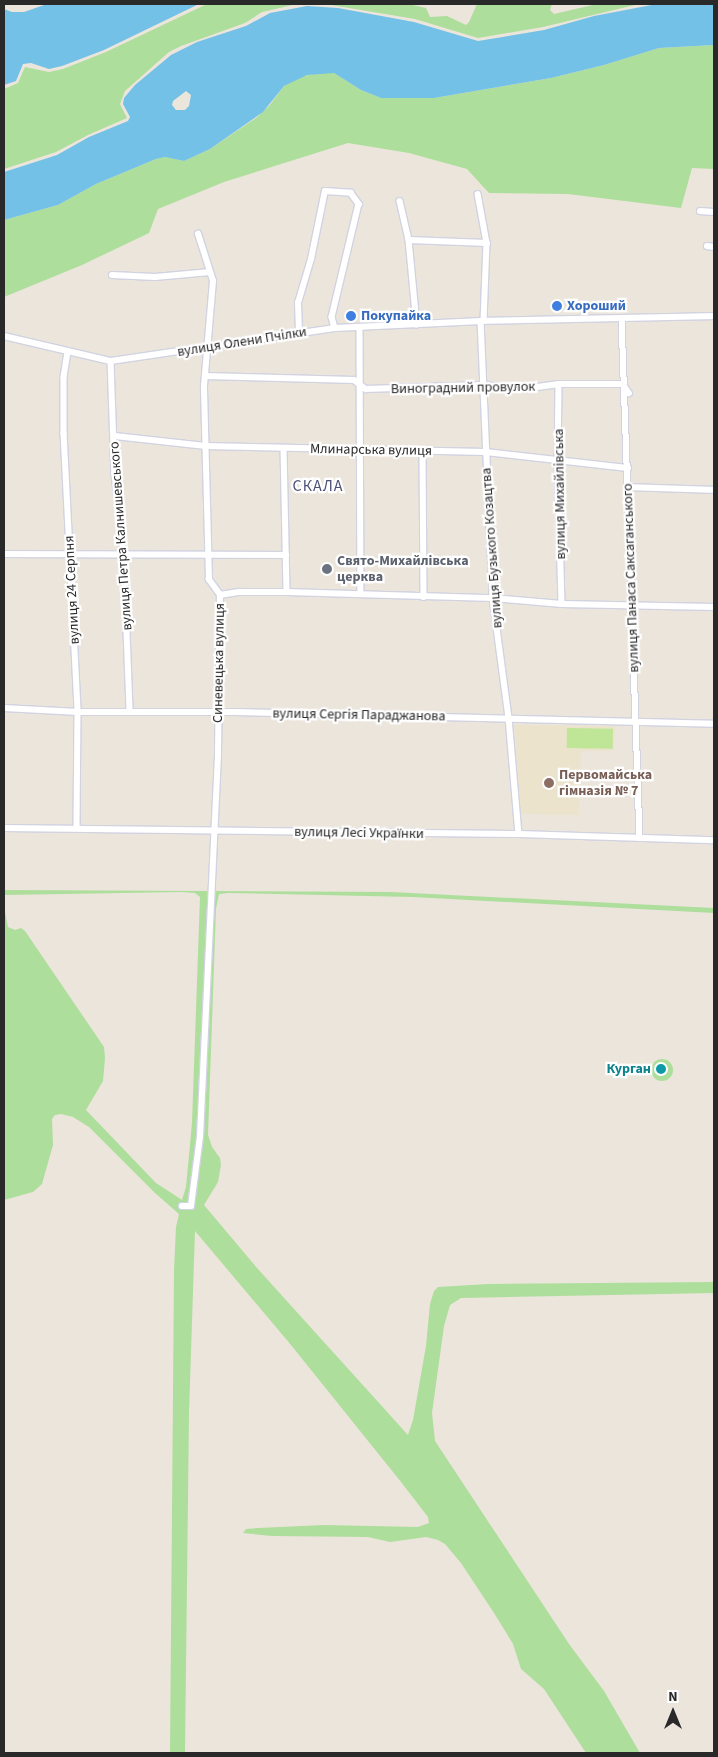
<!DOCTYPE html>
<html>
<head>
<meta charset="utf-8">
<style>
  body { margin:0 }
  #map { position:relative; width:718px; height:1757px; overflow:hidden; background:#ebe5dc; font-family:"Source Sans 3",sans-serif }
  div>[style] { position:absolute }
  .education>* { inset:0; background:#ebe3cc }
  .green>* { inset:0; background:#aede9b }
  .round { border-radius:50% }
  .pitch>* { inset:0; background:#bfe597; transform-origin:0 0 }
  .water>* { inset:0; background:#74c1e7 }
  .roads { filter:drop-shadow(1px 0 #d1d3e1) drop-shadow(-1px 0 #d1d3e1) drop-shadow(0 1px #d1d3e1) drop-shadow(0 -1px #d1d3e1) }
  .minor>* { height:5.5px; margin:-2.75px; padding:0 2.75px; transform-origin:2.75px; border-radius:2.75px; background:#fff }
  .dots>* { width:14px; height:14px; translate:-50% -50%; box-sizing:border-box; border:2px solid #fff; border-radius:50% }
  span { translate:-50% -50%; white-space:nowrap; text-align:center; line-height:1.15; -webkit-text-stroke:4.5px #fff; paint-order:stroke }
  .shop-label { font-size:14px; color:#366cbe; font-weight:700 }
  .left { translate:0 -50%; text-align:left }
  .street-label { font-size:14px; color:#292929 }
  .worship-label { font-size:14px; color:#5b616d; font-weight:700 }
  .education-label { font-size:14px; color:#785e54; font-weight:700 }
  .culture-label { font-size:14px; color:#0d838f; font-weight:700 }
  .right { translate:-100% -50%; text-align:right }
  .quarter-label { font-size:16px; color:#4c5177; letter-spacing:1px }
  .frame { position:absolute; inset:0; border:5px solid #292929; pointer-events:none }
  .north { position:absolute; left:648px; top:1687px; width:50px; height:50px; -webkit-text-stroke:4px #fff; paint-order:stroke; rotate:0deg; font-size:14px; font-weight:700; line-height:20px; text-align:center; color:#292929 }
  .north::after { content:''; display:block; margin:auto; width:18px; height:22px; background:#292929; clip-path:polygon(50% 0,100% 100%,50% 72%,0 100%) }
</style>
</head>
<body>
<div id="map">
  <div class="education">
    <i style="clip-path:polygon(515px 725px,615px 726px,614px 751px,581px 751px,579px 815px,520px 814px)"></i>
  </div>
  <div class="green">
    <i style="clip-path:polygon(207px 4px,297px 4px,262px 12px,245px 23px,181px 46px,169px 52px,125px 91px,120px 104px,127px 118px,88px 135px,56px 152px,4px 169px,4px 89px,18px 83px,25px 67px,49px 72px,63px 69px,106px 52px)"></i>
    <i style="clip-path:polygon(325px 4px,408px 4px,426px 8px,430px 17px,447px 16px,466px 25px,469px 22px,477px 4px,552px 4px,550px 10px,554px 14px,597px 4px,639px 4px,543px 27px,478px 38px,415px 19px)"></i>
    <i style="clip-path:polygon(714px 45px,714px 169px,692px 168px,681px 208px,568px 194px,489px 193px,467px 169px,409px 153px,348px 143px,224px 182px,158px 209px,149px 233px,82px 265px,4px 297px,4px 220px,58px 205px,96px 184px,156px 159px,165px 157px,184px 161px,210px 149px,256px 118px,269px 106px,284px 86px,300px 77px,316px 73px,334px 73px,361px 90px,381px 98px,434px 98px,551px 78px,604px 65px,659px 48px)"></i>
    <i style="clip-path:polygon(4px 890px,390px 892px,714px 908px,714px 913px,413px 897px,228px 893px,219px 894px,216px 909px,208px 1135px,212px 1147px,220px 1158px,221px 1165px,218px 1182px,204px 1205px,257px 1268px,408px 1435px,413px 1420px,426px 1346px,430px 1304px,434px 1291px,438px 1287px,488px 1284px,714px 1282px,714px 1293px,461px 1298px,450px 1305px,444px 1326px,432px 1413px,435px 1441px,569px 1644px,604px 1691px,640px 1753px,586px 1753px,544px 1689px,521px 1669px,513px 1644px,494px 1613px,461px 1563px,445px 1544px,438px 1540px,426px 1537px,390px 1542px,368px 1537px,272px 1536px,243px 1533px,246px 1529px,258px 1528px,324px 1525px,418px 1527px,429px 1523px,428px 1517px,401px 1482px,291px 1345px,195px 1231px,189px 1413px,185px 1753px,170px 1753px,174px 1270px,176px 1227px,179px 1214px,155px 1193px,89px 1127px,73px 1117px,61px 1114px,55px 1115px,52px 1119px,53px 1145px,42px 1184px,33px 1192px,4px 1200px,4px 907px,8px 927px,15px 930px,21px 928px,25px 931px,104px 1047px,105px 1058px,103px 1081px,86px 1110px,156px 1183px,182px 1200px,186px 1187px,192px 1123px,200px 897px,195px 893px,182px 892px,4px 895px)"></i>
    <i class="round" style="left:651px;top:1059px;width:22px;height:22px"></i>
  </div>
  <div class="pitch">
    <i style="left:567px;top:728px;width:46px;height:20px;rotate:1deg"></i>
  </div>
  <div class="water">
    <i style="clip-path:polygon(47px 4px,199px 4px,104px 50px,62px 66px,49px 69px,31px 63px,23px 64px,16px 81px,4px 85px,4px 9px,12px 12px,24px 12px)"></i>
    <i style="clip-path:polygon(evenodd,657px 4px,714px 4px,714px 45px,659px 48px,604px 65px,551px 78px,434px 98px,381px 98px,361px 90px,334px 73px,307px 75px,284px 86px,263px 112px,210px 149px,184px 161px,165px 157px,156px 159px,96px 184px,58px 205px,4px 220px,4px 172px,57px 155px,89px 137px,128px 121px,130px 117px,123px 104px,124px 98px,135px 85px,171px 55px,197px 42px,246px 26px,270px 13px,307px 6px,338px 8px,414px 22px,478px 41px,544px 30px,594px 16px,657px 4px,186px 91px,191px 95px,189px 106px,185px 110px,176px 110px,172px 105px,173px 101px,186px 91px)"></i>
  </div>
  <div class="roads">
    <div class="minor">
      <i style="left:478px;top:194px;width:50px;rotate:79.6deg"></i>
      <i style="left:487px;top:243px;width:78px;rotate:92.2deg"></i>
      <i style="left:400px;top:201px;width:40px;rotate:77deg"></i>
      <i style="left:409px;top:240px;width:85px;rotate:84.6deg"></i>
      <i style="left:700px;top:211px;width:14px;rotate:4deg"></i>
      <i style="left:409px;top:240px;width:78px;rotate:2.2deg"></i>
      <i style="left:707px;top:246px;width:7px;rotate:8deg"></i>
      <i style="left:112px;top:275px;width:43px;rotate:2.7deg"></i>
      <i style="left:155px;top:277px;width:55px;rotate:-5.2deg"></i>
      <i style="left:622px;top:319px;width:519px;rotate:88.01deg"></i>
      <i style="left:481px;top:321px;width:277px;rotate:87.5deg"></i>
      <i style="left:493px;top:598px;width:121px;rotate:82.4deg"></i>
      <i style="left:509px;top:718px;width:116px;rotate:85.1deg"></i>
      <i style="left:360px;top:327px;width:266px;rotate:89.8deg"></i>
      <i style="left:299px;top:332px;width:29px;rotate:-92deg"></i>
      <i style="left:298px;top:303px;width:46px;rotate:-73.5deg"></i>
      <i style="left:311px;top:259px;width:69px;rotate:-78.4deg"></i>
      <i style="left:325px;top:191px;width:26px;rotate:4deg"></i>
      <i style="left:351px;top:193px;width:14px;rotate:54deg"></i>
      <i style="left:359px;top:204px;width:116px;rotate:103.4deg"></i>
      <i style="left:332px;top:317px;width:11px;rotate:75deg"></i>
      <i style="left:4px;top:336px;width:110px;rotate:13.2deg"></i>
      <i style="left:111px;top:361px;width:226px;rotate:-8.4deg"></i>
      <i style="left:335px;top:328px;width:146px;rotate:-2.7deg"></i>
      <i style="left:481px;top:321px;width:233px;rotate:-1.2deg"></i>
      <i style="left:68px;top:352px;width:25px;rotate:99deg"></i>
      <i style="left:64px;top:377px;width:56px;rotate:90deg"></i>
      <i style="left:64px;top:433px;width:279px;rotate:87.1deg"></i>
      <i style="left:78px;top:712px;width:116px;rotate:90.5deg"></i>
      <i style="left:111px;top:361px;width:113px;rotate:88deg"></i>
      <i style="left:115px;top:474px;width:80px;rotate:83.5deg"></i>
      <i style="left:124px;top:553px;width:159px;rotate:87.8deg"></i>
      <i style="left:206px;top:376px;width:148px;rotate:1.5deg"></i>
      <i style="left:354px;top:380px;width:15px;rotate:37deg"></i>
      <i style="left:366px;top:389px;width:117px;rotate:-2deg"></i>
      <i style="left:483px;top:385px;width:40px;rotate:5.7deg"></i>
      <i style="left:523px;top:389px;width:36px;rotate:-8deg"></i>
      <i style="left:559px;top:384px;width:64px"></i>
      <i style="left:623px;top:384px;width:11px;rotate:56deg"></i>
      <i style="left:559px;top:384px;width:77px;rotate:90.7deg"></i>
      <i style="left:558px;top:461px;width:143px;rotate:88.4deg"></i>
      <i style="left:115px;top:436px;width:91px;rotate:6.3deg"></i>
      <i style="left:205px;top:446px;width:281px;rotate:1.2deg"></i>
      <i style="left:486px;top:452px;width:143px;rotate:6.4deg"></i>
      <i style="left:284px;top:448px;width:144px;rotate:88.8deg"></i>
      <i style="left:423px;top:451px;width:146px;rotate:89.6deg"></i>
      <i style="left:628px;top:487px;width:86px;rotate:2deg"></i>
      <i style="left:4px;top:554px;width:282px;rotate:0.2deg"></i>
      <i style="left:220px;top:595px;width:20px;rotate:-9deg"></i>
      <i style="left:240px;top:592px;width:47px"></i>
      <i style="left:287px;top:592px;width:206px;rotate:1.7deg"></i>
      <i style="left:493px;top:598px;width:69px;rotate:5deg"></i>
      <i style="left:562px;top:604px;width:152px;rotate:1.1deg"></i>
      <i style="left:4px;top:708px;width:74px;rotate:3.1deg"></i>
      <i style="left:78px;top:712px;width:157px"></i>
      <i style="left:235px;top:712px;width:479px;rotate:1.4deg"></i>
      <i style="left:4px;top:828px;width:515px;rotate:0.67deg"></i>
      <i style="left:519px;top:834px;width:195px;rotate:1.8deg"></i>
      <i style="left:182px;top:1206px;width:9px"></i>
      <i style="left:191px;top:1206px;width:70px;rotate:-82.6deg"></i>
      <i style="left:200px;top:1137px;width:383px;rotate:-87.3deg"></i>
      <i style="left:218px;top:754px;width:159px;rotate:-89.3deg"></i>
      <i style="left:220px;top:595px;width:19px;rotate:-126deg"></i>
      <i style="left:209px;top:580px;width:194px;rotate:-91.5deg"></i>
      <i style="left:204px;top:386px;width:105px;rotate:-85.1deg"></i>
      <i style="left:213px;top:281px;width:49px;rotate:-107.7deg"></i>
    </div>
  </div>
  <div class="dots">
    <i style="left:557px;top:306px;background:#3f7fe0"></i>
    <i style="left:351px;top:316px;background:#3f7fe0"></i>
    <i style="left:327px;top:569px;background:#6b7280"></i>
    <i style="left:549px;top:783px;background:#8d6e63"></i>
    <i style="left:661px;top:1069px;background:#0f9aa8"></i>
  </div>
  <div class="shop-label">
    <span class="left" style="left:567px;top:306px">Хороший</span>
    <span class="left" style="left:361px;top:316px">Покупайка</span>
  </div>
  <div class="street-label">
    <span style="left:242px;top:342px;rotate:-9deg">вулиця Олени Пчілки</span>
    <span style="left:463px;top:388px;rotate:-1deg">Виноградний провулок</span>
    <span style="left:371px;top:450px;rotate:1deg">Млинарська вулиця</span>
    <span style="left:560px;top:494px;rotate:-91deg">вулиця Михайлівська</span>
    <span style="left:121px;top:536px;rotate:-94deg">вулиця Петра Калнишевського</span>
    <span style="left:492px;top:548px;rotate:-94deg">вулиця Бузького Козацтва</span>
    <span style="left:631px;top:578px;rotate:-92deg">вулиця Панаса Саксаганського</span>
    <span style="left:72px;top:590px;rotate:-93deg">вулиця 24 Серпня</span>
    <span style="left:219px;top:663px;rotate:-89deg">Синевецька вулиця</span>
    <span style="left:359px;top:715px;rotate:1deg">вулиця Сергія Параджанова</span>
    <span style="left:359px;top:833px;rotate:1deg">вулиця Лесі Українки</span>
  </div>
  <div class="worship-label">
    <span class="left" style="left:337px;top:569px">Свято-Михайлівська<br>церква</span>
  </div>
  <div class="education-label">
    <span class="left" style="left:559px;top:783px">Первомайська<br>гімназія № 7</span>
  </div>
  <div class="culture-label">
    <span class="right" style="left:651px;top:1069px">Курган</span>
  </div>
  <div class="quarter-label">
    <span style="left:318px;top:486px">СКАЛА</span>
  </div>
  <div class="frame"></div>
  <div class="north">N</div>
</div>
</body>
</html>
